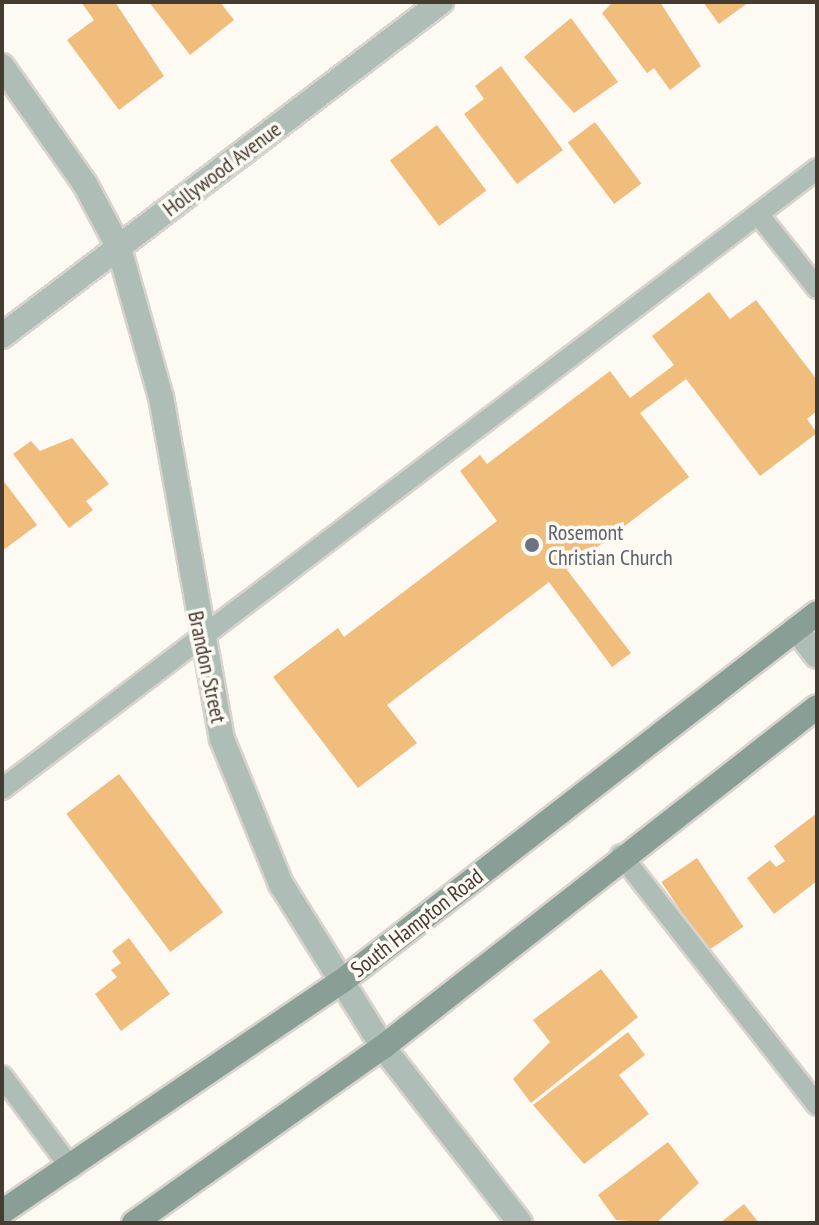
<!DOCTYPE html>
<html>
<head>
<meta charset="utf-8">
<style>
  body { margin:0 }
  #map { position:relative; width:819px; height:1225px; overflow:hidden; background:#fdf9f3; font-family:"PT Sans Narrow",sans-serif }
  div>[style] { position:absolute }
  .building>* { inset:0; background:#f1bd7d; transform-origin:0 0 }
  .roads { filter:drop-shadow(2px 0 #d8d3cc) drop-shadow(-2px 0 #d8d3cc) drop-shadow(0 2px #d8d3cc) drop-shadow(0 -2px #d8d3cc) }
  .service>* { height:20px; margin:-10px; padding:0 10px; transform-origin:10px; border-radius:10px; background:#aebdb6 }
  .minor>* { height:24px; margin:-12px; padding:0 12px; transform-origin:12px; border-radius:12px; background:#aebdb6 }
  .secondary>* { height:24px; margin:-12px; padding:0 12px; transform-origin:12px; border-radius:12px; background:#899f96 }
  .dots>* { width:22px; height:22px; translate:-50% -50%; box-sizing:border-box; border:4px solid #fdf9f3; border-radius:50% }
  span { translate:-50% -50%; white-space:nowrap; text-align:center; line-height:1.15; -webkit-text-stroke:7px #fdf9f3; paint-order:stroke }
  .street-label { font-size:22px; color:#443b31 }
  .worship-label { font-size:22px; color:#5b616d }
  .left { translate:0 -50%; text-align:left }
  .frame { position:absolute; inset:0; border:4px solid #443b31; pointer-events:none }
</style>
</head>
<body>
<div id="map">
  <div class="building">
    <i style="clip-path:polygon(81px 2px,115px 2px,164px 76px,119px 110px,67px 40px,94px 20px)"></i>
    <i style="clip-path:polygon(149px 2px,220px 2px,234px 20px,190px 55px)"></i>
    <i style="clip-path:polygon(613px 2px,660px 2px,701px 66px,670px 90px,654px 68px,647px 73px,602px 13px)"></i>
    <i style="clip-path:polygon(703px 2px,749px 2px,719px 24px)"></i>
    <i style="clip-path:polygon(571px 18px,618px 82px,574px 113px,524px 57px)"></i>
    <i style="clip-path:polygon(501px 66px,563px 150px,517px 184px,464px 114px,484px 99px,475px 86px)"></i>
    <i style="left:595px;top:122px;width:77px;height:34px;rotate:53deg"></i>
    <i style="left:437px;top:125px;width:82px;height:59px;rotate:53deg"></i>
    <i style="clip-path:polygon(709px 292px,730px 319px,756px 300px,817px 380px,817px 411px,807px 419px,817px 433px,760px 476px,686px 379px,640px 413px,689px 477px,567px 570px,631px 653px,612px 667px,549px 582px,387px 705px,417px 743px,358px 788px,273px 677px,338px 628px,344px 637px,497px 521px,460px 471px,480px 455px,487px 464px,610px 371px,630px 398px,674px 365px,652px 336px)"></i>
    <i style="clip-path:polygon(72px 438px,109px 484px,86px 501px,93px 510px,69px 528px,13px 454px,31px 441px,40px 451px)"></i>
    <i style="clip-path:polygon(2px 479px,37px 525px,2px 551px)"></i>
    <i style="left:119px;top:774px;width:173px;height:66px;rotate:53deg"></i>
    <i style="clip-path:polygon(817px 813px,817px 881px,774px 914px,747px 878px,770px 860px,776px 867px,785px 861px,774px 846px)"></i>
    <i style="left:697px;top:858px;width:83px;height:43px;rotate:56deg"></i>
    <i style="clip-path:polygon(129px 938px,170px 994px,121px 1031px,95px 994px,117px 977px,111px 970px,121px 963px,112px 951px)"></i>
    <i style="clip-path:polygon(601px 969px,638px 1017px,531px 1103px,513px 1079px,550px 1042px,533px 1020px)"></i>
    <i style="clip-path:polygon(628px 1032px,645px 1055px,619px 1075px,649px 1114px,584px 1164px,533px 1105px)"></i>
    <i style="clip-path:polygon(668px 1142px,699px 1183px,656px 1223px,616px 1220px,598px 1195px)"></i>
    <i style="clip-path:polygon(744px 1204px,759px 1223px,720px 1223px)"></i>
  </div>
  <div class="roads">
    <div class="service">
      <i style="left:758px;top:214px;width:95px;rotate:51.4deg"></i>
      <i style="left:2px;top:789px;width:1024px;rotate:-37.26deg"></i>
      <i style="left:621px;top:855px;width:318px;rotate:51.9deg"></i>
      <i style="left:2px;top:1076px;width:115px;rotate:53.1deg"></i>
    </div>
    <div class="minor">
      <i style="left:2px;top:66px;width:144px;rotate:54.9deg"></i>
      <i style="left:85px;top:184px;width:72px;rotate:62deg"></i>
      <i style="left:119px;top:248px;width:155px;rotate:74.3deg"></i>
      <i style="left:161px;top:397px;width:347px;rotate:79.9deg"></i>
      <i style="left:222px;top:739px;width:157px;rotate:67.9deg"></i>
      <i style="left:281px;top:884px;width:192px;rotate:58deg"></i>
      <i style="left:383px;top:1047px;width:223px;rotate:52.1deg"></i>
      <i style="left:2px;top:336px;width:552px;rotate:-37.26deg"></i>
      <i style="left:796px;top:629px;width:34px;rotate:52deg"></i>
    </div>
    <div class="secondary">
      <i style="left:2px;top:1212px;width:410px;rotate:-34.2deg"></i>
      <i style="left:341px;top:982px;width:602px;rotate:-37.78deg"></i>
      <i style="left:134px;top:1223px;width:305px;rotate:-35.3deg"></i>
      <i style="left:383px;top:1047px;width:551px;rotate:-38.08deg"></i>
    </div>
  </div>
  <div class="dots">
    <i style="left:532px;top:545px;background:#6b7280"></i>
  </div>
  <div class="street-label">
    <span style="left:222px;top:169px;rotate:-37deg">Hollywood Avenue</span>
    <span style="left:207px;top:667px;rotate:78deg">Brandon Street</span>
    <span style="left:417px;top:923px;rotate:-38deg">South Hampton Road</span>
  </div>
  <div class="worship-label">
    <span class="left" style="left:548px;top:545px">Rosemont<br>Christian Church</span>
  </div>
  <div class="frame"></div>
</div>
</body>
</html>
